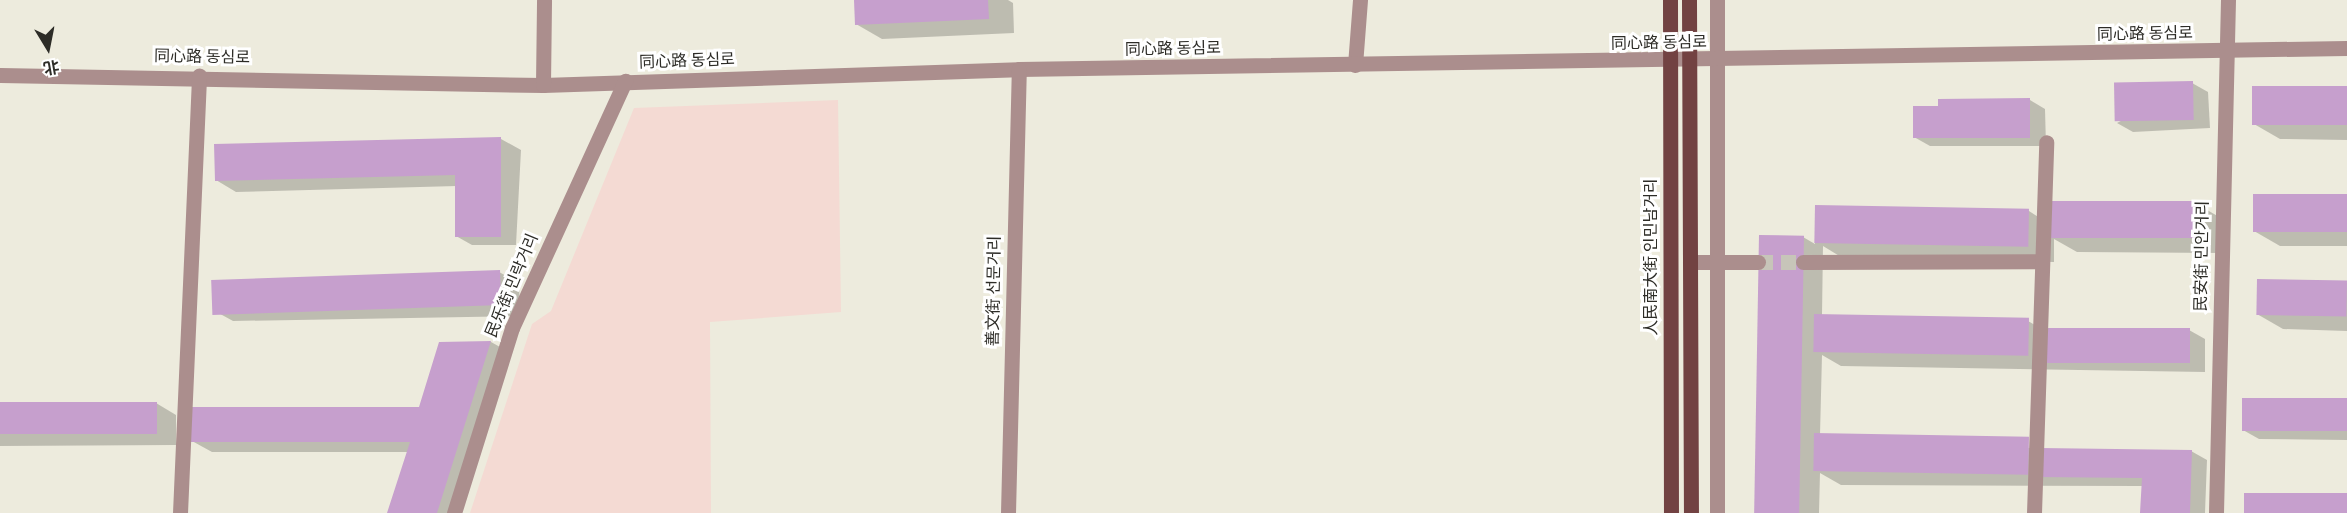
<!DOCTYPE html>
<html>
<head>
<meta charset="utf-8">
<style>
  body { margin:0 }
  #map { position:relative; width:2347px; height:513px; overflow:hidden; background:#edebdd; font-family:Overpass,"Noto Sans SC","Noto Sans KR",sans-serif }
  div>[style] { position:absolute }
  .industrial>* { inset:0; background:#f4dad3 }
  .shadow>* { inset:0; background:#0003 }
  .building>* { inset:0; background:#c69fcd; transform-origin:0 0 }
  .minor-tunnel>* { height:15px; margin-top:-7.5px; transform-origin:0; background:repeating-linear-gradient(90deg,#c7c5b9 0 15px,transparent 0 23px) }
  .minor>* { height:15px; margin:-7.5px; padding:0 7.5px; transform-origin:7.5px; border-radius:7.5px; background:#ab8e8d }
  .major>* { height:15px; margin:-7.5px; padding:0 7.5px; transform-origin:7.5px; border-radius:7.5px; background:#724242 }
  span { translate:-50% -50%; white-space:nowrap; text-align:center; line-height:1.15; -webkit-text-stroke:6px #fff; paint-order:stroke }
  .street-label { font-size:16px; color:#2d2c27 }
  .north { position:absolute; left:18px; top:18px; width:60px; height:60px; -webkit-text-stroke:4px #fff; paint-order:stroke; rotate:170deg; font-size:16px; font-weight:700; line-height:24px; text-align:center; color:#2d2c27 }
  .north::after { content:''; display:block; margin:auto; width:21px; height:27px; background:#2d2c27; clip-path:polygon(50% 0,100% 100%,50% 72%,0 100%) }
</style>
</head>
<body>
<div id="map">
  <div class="industrial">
    <i style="clip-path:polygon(838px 100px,841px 312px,710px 322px,711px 513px,470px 513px,532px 324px,551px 311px,634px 108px)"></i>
  </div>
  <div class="shadow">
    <i style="clip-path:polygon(855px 0,1008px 0,1013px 3px,1014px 33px,882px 39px,856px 24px)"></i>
    <i style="clip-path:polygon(2192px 83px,2208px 92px,2210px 128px,2133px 132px,2117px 123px)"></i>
    <i style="clip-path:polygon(2347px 88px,2347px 140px,2280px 139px,2254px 124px)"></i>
    <i style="clip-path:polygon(2030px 100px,2045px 109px,2046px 146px,1930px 146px,1914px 137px,1940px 107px)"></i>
    <i style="clip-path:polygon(501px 139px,521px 150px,516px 245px,472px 245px,456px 236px,457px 186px,236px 192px,216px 180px)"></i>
    <i style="clip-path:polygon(2347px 195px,2347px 246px,2280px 246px,2254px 231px)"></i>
    <i style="clip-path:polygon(2051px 202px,2195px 203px,2221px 218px,2221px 253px,2077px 252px,2054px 239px,2054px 262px,1841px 257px,1823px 246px,1822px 316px,2028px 321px,2047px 332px,2189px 330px,2205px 339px,2205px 372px,1841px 366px,1822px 355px,1820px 435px,2045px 449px,2191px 451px,2207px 460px,2205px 513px,2141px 513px,2143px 486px,1841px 485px,1820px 473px,1819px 513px,1756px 513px,1803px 237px,1815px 244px,1816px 206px,2029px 211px,2051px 225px)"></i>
    <i style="clip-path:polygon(499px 272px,519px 283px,520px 316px,233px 321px,213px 310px)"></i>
    <i style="clip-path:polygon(2347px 283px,2347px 331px,2283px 329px,2257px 314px)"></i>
    <i style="clip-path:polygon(491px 342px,511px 353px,460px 513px,389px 513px,408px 452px,212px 452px,192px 441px,420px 409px,440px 344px)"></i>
    <i style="clip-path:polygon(2347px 400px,2347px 440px,2259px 439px,2243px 430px)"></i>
    <i style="clip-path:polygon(156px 403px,176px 415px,176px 445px,0 446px,0 404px)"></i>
  </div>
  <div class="building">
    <i style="clip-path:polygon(854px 0,988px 0,989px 19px,855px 25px)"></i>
    <i style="left:2193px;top:81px;width:39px;height:79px;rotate:89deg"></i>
    <i style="left:2252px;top:86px;width:95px;height:39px"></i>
    <i style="clip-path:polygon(2030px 98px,2030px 138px,1913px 138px,1913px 106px,1938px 106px,1938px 99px)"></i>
    <i style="clip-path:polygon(501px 137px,501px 237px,455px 237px,455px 175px,215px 181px,214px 144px)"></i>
    <i style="left:2253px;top:194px;width:94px;height:38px"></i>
    <i style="left:2050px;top:201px;width:145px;height:37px"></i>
    <i style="left:1815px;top:205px;width:214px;height:38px;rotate:1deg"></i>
    <i style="left:1759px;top:235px;width:45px;height:278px;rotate:1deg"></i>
    <i style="left:500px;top:270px;width:35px;height:289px;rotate:88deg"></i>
    <i style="left:2257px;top:279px;width:90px;height:36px;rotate:1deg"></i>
    <i style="left:1814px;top:314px;width:215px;height:38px;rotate:1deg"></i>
    <i style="left:2045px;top:328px;width:145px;height:35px"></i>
    <i style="clip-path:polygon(491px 341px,437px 513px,387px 513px,410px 442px,191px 442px,191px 407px,419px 407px,439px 342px)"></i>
    <i style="left:2242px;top:398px;width:105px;height:33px"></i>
    <i style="left:157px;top:402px;width:32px;height:157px;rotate:90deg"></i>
    <i style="left:1814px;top:433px;width:215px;height:38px;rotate:1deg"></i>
    <i style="clip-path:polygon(2040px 448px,2192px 450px,2190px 513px,2140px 513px,2142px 478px,2040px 477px)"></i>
    <i style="left:2347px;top:493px;width:20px;height:103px;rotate:90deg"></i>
  </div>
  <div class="minor-tunnel">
    <i style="left:1758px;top:262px;width:45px"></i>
  </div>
  <div class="minor">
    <i style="left:1717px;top:0;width:513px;rotate:90deg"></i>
    <i style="left:1355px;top:65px;width:65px;rotate:-85.6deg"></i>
    <i style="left:0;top:75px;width:543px;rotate:1.06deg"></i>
    <i style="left:543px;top:85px;width:476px;rotate:-1.9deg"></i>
    <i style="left:1019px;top:69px;width:1328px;rotate:-0.91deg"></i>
    <i style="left:543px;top:85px;width:85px;rotate:-89.3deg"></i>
    <i style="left:1690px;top:262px;width:68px"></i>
    <i style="left:1803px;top:262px;width:239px;rotate:-0.2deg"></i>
    <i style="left:180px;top:513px;width:438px;rotate:-87.5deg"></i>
    <i style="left:454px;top:513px;width:194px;rotate:-72.6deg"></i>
    <i style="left:512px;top:328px;width:272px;rotate:-65.4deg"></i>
    <i style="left:1008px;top:513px;width:444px;rotate:-88.6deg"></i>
    <i style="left:2034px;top:513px;width:371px;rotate:-88.1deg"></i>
    <i style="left:2216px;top:513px;width:513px;rotate:-88.66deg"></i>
  </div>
  <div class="major">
    <i style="left:1670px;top:0;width:513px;rotate:89.89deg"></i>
    <i style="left:1689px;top:0;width:513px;rotate:89.78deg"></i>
  </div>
  <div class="street-label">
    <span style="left:2145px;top:35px;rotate:-1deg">同心路 동심로</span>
    <span style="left:1659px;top:44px;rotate:-1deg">同心路 동심로</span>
    <span style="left:1173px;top:50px;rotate:-1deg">同心路 동심로</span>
    <span style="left:202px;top:58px;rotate:1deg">同心路 동심로</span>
    <span style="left:687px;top:62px;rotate:-2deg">同心路 동심로</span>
    <span style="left:2203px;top:256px;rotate:-89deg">民安街 민안거리</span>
    <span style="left:1652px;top:257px;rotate:-90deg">人民南大街 인민남거리</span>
    <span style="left:513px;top:286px;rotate:-67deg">民乐街 민락거리</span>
    <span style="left:995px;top:291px;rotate:-89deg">善文街 선문거리</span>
  </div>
  <div class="north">北</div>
</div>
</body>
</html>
